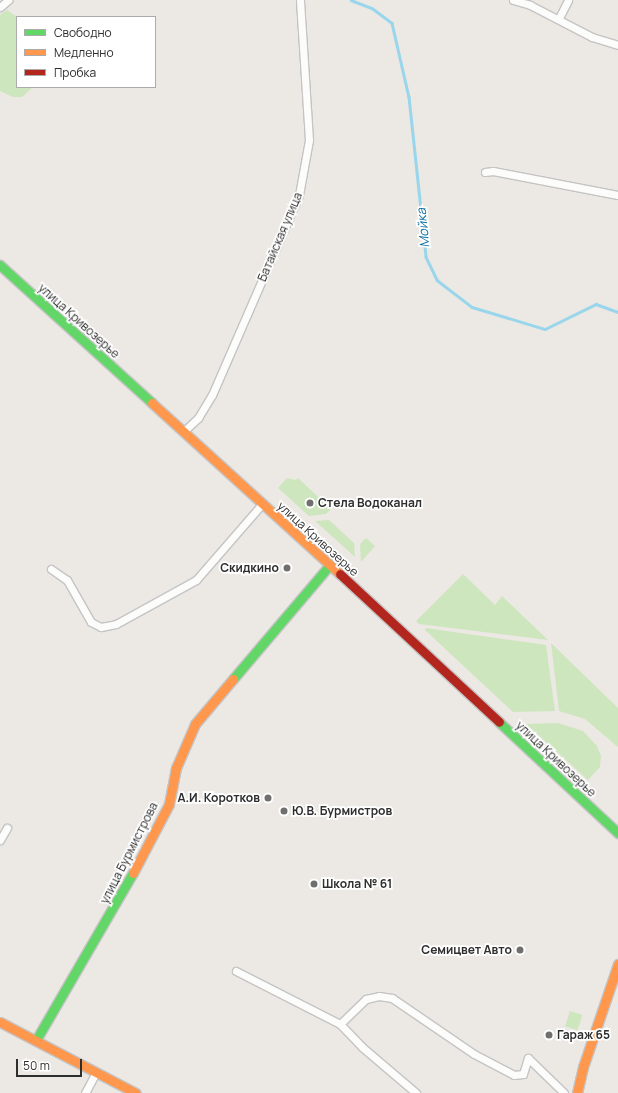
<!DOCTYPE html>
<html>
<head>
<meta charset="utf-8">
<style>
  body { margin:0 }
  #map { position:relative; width:618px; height:1093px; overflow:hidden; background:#ece8e4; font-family:Manrope,sans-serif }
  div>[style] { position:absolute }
  .green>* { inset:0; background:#cee6be; transform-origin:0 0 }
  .stream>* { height:2.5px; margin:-1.25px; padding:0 1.25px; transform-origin:1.25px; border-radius:1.25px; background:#99d6ec }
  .roads { filter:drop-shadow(1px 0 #c5c4c5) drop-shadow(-1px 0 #c5c4c5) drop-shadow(0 1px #c5c4c5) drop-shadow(0 -1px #c5c4c5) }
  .street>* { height:7px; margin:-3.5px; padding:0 3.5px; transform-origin:3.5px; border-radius:3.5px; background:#fcfcfb }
  .fast>* { height:9px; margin:-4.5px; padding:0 4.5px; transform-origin:4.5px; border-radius:4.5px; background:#63d668 }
  .slow>* { height:9px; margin:-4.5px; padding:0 4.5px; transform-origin:4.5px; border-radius:4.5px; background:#ff974d }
  .jam>* { height:9px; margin:-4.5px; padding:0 4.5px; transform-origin:4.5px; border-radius:4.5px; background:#b3261e }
  .dots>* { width:11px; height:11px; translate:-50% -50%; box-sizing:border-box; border:2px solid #fff; border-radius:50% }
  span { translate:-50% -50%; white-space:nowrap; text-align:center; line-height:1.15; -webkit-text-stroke:3.5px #fff; paint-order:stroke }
  .street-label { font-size:12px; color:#2e2e2e }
  .poi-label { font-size:12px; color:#2e2e2e; font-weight:700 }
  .left { translate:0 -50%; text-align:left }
  .right { translate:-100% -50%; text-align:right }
  .water-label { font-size:13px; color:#0d6fa3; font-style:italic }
  .legend { position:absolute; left:16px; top:16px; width:140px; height:72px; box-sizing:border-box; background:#fff; border:1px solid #ababab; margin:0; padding:5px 7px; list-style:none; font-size:12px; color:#2e2e2e }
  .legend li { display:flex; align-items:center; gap:8px; height:20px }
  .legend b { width:20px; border:1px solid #ababab }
  .scale { position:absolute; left:16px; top:1059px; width:66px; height:18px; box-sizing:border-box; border:2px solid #2e2e2e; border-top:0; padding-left:5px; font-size:12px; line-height:14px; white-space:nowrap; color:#2e2e2e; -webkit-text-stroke:3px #fff; paint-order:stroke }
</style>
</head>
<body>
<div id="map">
  <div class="green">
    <i style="clip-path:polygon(7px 10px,17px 17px,17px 87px,33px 87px,22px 97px,13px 97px,0 91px,0 15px)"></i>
    <i style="clip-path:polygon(287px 478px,295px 480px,298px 478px,331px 509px,326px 514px,309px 516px,278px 488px)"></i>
    <i style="clip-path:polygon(329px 520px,354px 543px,355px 557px,315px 521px)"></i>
    <i style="clip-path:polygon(366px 538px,375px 546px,361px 562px,360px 544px)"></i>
    <i style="clip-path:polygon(463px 574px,495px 605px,502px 596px,548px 640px,419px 624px,416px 621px)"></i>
    <i style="clip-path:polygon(426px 628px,546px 645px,555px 711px,513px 712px,425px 630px)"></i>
    <i style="clip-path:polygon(551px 643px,618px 708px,618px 747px,585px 719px,559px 711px)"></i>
    <i style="clip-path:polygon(558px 723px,583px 731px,597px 746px,601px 756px,600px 767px,588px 780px,526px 724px)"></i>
    <i style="left:570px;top:1011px;width:13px;height:16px;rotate:18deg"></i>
  </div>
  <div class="stream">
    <i style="left:351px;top:0;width:22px;rotate:21deg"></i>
    <i style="left:372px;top:8px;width:25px;rotate:37deg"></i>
    <i style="left:392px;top:23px;width:76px;rotate:77.1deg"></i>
    <i style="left:409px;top:97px;width:161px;rotate:83.9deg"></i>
    <i style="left:426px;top:257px;width:25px;rotate:64deg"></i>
    <i style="left:437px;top:280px;width:44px;rotate:37.6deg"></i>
    <i style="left:472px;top:307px;width:76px;rotate:16.8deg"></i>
    <i style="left:545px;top:329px;width:57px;rotate:-26.1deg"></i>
    <i style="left:596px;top:304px;width:23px;rotate:20deg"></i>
  </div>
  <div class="roads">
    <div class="street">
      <i style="left:513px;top:0;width:18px;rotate:16deg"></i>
      <i style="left:530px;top:5px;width:70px;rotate:27.3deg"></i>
      <i style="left:592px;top:37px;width:27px;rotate:17deg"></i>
      <i style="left:0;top:7px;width:11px;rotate:-41deg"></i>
      <i style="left:559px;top:18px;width:20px;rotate:-63deg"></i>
      <i style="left:485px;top:172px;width:8px;rotate:-7deg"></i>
      <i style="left:493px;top:171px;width:127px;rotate:10.9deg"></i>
      <i style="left:183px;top:432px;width:21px;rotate:-43deg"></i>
      <i style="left:198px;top:418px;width:27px;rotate:-59deg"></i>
      <i style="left:212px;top:395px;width:218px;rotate:-66.5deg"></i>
      <i style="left:299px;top:195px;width:56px;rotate:-79.7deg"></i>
      <i style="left:309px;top:140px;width:140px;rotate:-93.7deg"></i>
      <i style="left:51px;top:569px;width:19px;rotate:35deg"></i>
      <i style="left:67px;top:580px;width:48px;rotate:60.3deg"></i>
      <i style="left:91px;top:622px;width:11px;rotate:27deg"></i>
      <i style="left:101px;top:627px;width:15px;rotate:-11deg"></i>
      <i style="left:116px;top:624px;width:91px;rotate:-28.8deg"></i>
      <i style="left:196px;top:580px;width:101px;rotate:-49deg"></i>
      <i style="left:0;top:840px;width:14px;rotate:-60deg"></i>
      <i style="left:236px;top:971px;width:117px;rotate:27deg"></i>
      <i style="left:340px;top:1024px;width:32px;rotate:46deg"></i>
      <i style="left:362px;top:1047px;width:71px;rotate:40.4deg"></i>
      <i style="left:340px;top:1024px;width:36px;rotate:-44deg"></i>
      <i style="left:366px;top:999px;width:13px;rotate:-13deg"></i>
      <i style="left:379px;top:996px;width:13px;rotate:9deg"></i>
      <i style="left:392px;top:998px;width:99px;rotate:34.3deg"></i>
      <i style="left:474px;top:1054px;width:45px;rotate:27.7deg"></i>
      <i style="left:514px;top:1075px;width:9px;rotate:-6deg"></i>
      <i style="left:523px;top:1074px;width:17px;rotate:-73deg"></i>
      <i style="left:528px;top:1058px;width:50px;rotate:44.2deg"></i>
      <i style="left:85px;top:1093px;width:24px;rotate:-62deg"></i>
    </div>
    <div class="fast">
      <i style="left:0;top:265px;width:205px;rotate:42.2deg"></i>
      <i style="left:233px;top:679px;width:148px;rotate:-49.7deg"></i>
      <i style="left:499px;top:722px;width:163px;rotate:43deg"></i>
      <i style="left:36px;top:1040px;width:193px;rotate:-59.9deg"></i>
    </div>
    <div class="slow">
      <i style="left:152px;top:403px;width:254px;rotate:42.3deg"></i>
      <i style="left:133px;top:873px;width:78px;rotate:-62.4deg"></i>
      <i style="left:169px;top:804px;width:37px;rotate:-79deg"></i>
      <i style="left:176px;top:768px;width:48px;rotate:-66.6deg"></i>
      <i style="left:195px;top:724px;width:59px;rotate:-49.8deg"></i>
      <i style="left:0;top:1022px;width:153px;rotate:27.6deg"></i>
      <i style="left:577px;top:1093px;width:27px;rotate:-77deg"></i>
      <i style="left:583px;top:1067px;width:109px;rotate:-71.2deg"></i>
    </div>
    <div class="jam">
      <i style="left:340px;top:574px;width:217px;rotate:42.9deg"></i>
    </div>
  </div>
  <div class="dots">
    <i style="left:310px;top:503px;background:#706f6e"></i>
    <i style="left:287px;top:568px;background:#706f6e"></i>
    <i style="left:268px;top:798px;background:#706f6e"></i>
    <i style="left:284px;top:811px;background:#706f6e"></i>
    <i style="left:314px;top:884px;background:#706f6e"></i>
    <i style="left:520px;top:950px;background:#706f6e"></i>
    <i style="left:549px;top:1035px;background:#706f6e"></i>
  </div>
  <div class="street-label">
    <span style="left:280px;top:237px;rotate:-67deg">Батайская улица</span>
    <span style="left:79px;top:321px;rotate:42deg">улица Кривозерье</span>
    <span style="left:318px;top:539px;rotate:42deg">улица Кривозерье</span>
    <span style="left:556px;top:759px;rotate:43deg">улица Кривозерье</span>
    <span style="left:129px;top:853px;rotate:-63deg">улица Бурмистрова</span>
  </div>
  <div class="poi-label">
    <span class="left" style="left:318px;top:503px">Стела Водоканал</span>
    <span class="right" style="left:279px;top:568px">Скидкино</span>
    <span class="right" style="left:260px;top:798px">А.И. Коротков</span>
    <span class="left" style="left:292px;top:811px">Ю.В. Бурмистров</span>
    <span class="left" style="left:322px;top:884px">Школа № 61</span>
    <span class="right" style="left:512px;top:950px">Семицвет Авто</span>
    <span class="left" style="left:557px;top:1035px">Гараж 65</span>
  </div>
  <div class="water-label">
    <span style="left:423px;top:228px;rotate:-96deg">Мойка</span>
  </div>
  <ul class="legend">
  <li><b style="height:5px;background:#63d668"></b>Свободно</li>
  <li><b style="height:5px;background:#ff974d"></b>Медленно</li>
  <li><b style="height:5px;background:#b3261e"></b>Пробка</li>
  </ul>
  <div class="scale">50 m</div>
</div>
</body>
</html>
